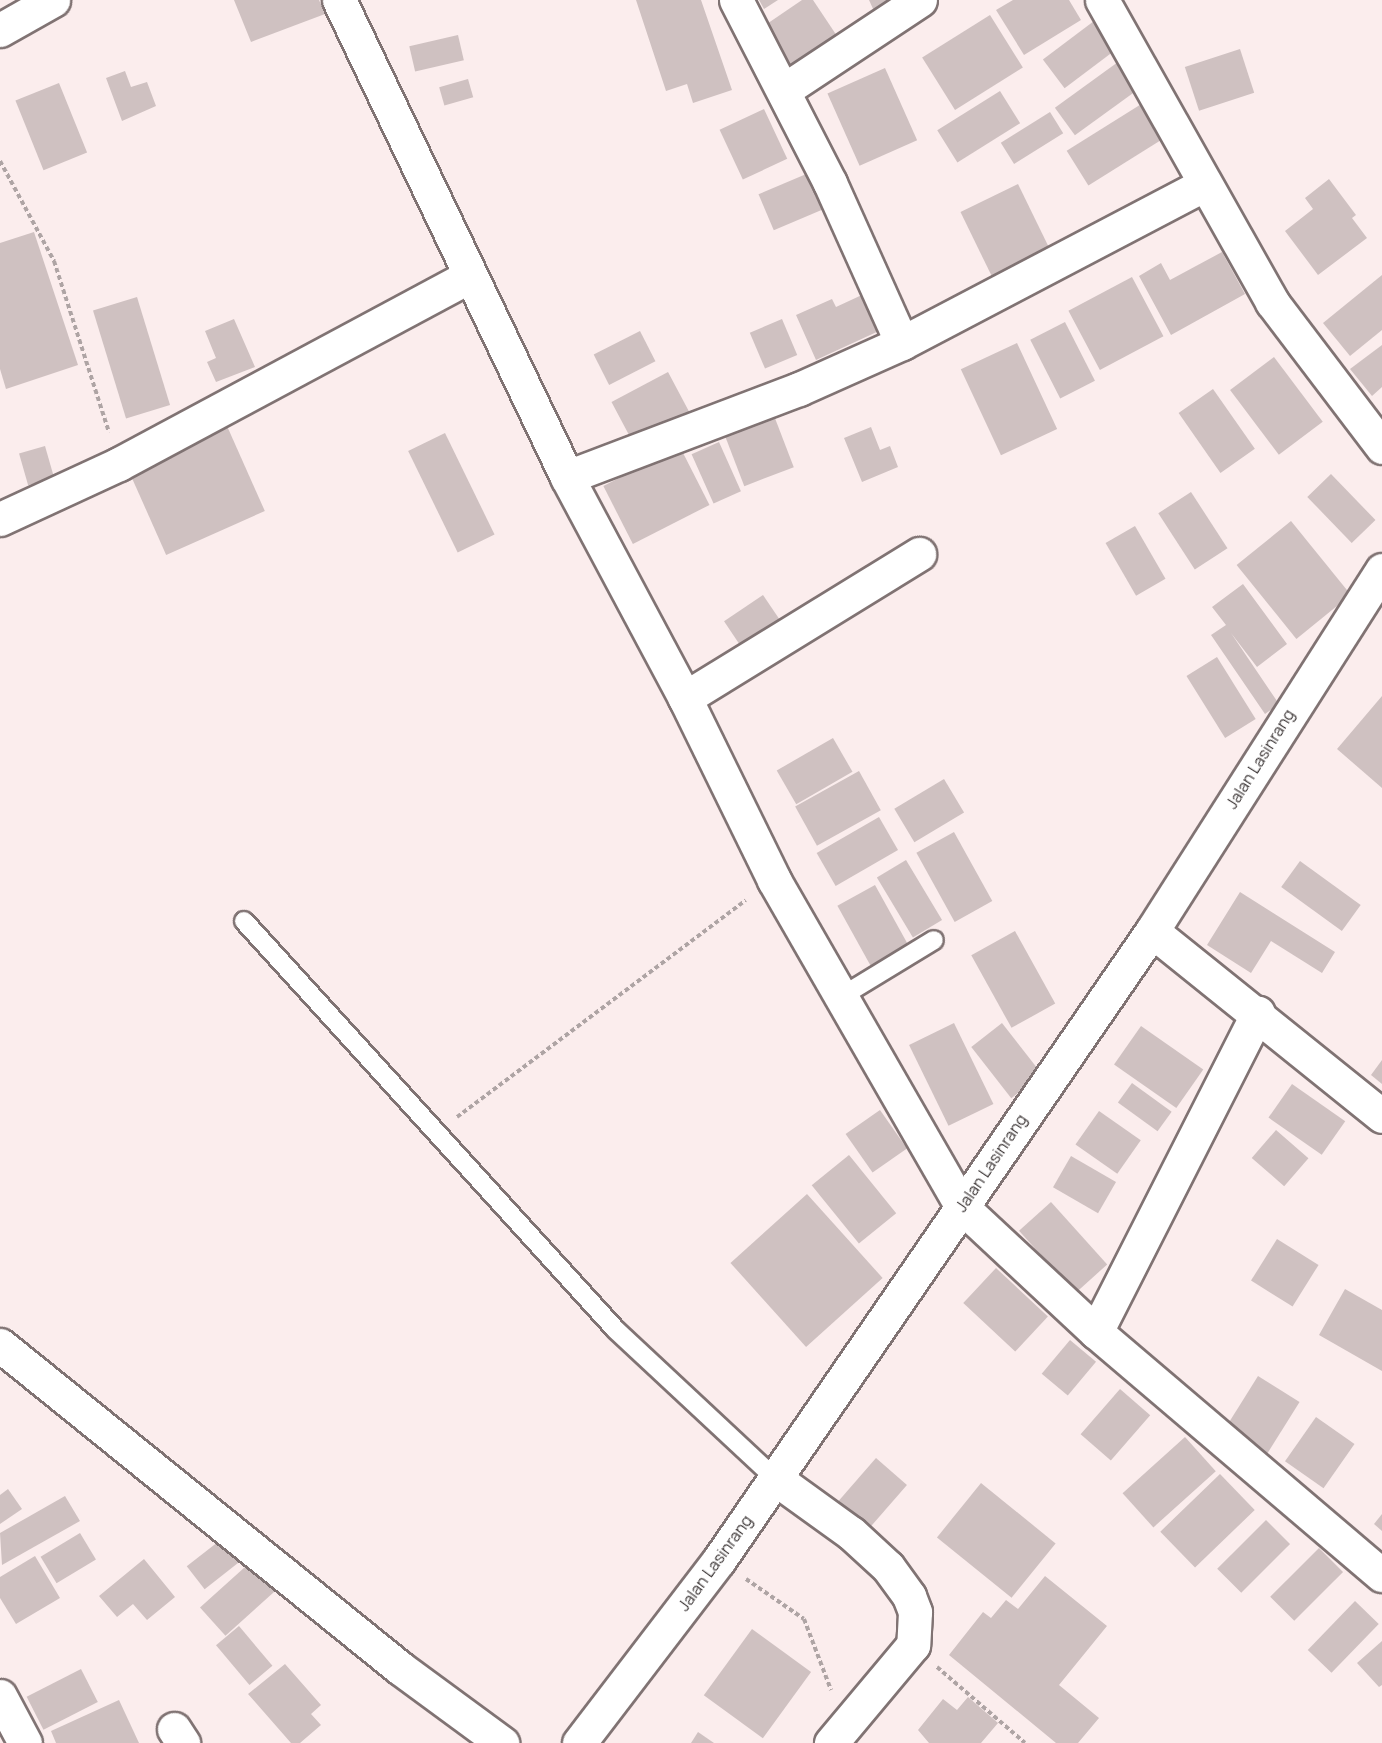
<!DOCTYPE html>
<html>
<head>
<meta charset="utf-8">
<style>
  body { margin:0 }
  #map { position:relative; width:1382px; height:1743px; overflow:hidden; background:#fbeded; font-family:Manrope,sans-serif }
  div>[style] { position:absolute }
  .building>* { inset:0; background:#cfc1c1; transform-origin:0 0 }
  .path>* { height:4px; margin-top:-2px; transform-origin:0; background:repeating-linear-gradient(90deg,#aea4a4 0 4.5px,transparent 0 7.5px) }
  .roads { filter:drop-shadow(2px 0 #807373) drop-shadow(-2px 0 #807373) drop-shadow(0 2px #807373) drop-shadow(0 -2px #807373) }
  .service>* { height:18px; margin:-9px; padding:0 9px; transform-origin:9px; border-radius:9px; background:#fff }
  .minor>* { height:33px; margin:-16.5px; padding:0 16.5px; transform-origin:16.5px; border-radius:16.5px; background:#fff }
  .tertiary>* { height:33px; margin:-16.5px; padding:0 16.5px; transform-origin:16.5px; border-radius:16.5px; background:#fff }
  span { translate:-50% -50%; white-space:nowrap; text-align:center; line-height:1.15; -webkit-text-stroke:4.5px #fff; paint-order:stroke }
  .street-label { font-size:16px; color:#3d3737 }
</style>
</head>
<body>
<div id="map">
  <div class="building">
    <i style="clip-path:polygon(234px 0,319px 0,325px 14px,251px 42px)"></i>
    <i style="clip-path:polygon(636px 0,701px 0,732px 90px,693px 103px,687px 84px,666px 91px)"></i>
    <i style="clip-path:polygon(759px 0,778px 0,764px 9px)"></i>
    <i style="clip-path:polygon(802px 0,813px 0,839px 39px,791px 72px,761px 28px)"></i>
    <i style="clip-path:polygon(869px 0,897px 0,874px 11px)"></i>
    <i style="clip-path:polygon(1013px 0,1069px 0,1081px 20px,1024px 55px,996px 10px)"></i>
    <i style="left:990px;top:15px;width:62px;height:80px;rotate:58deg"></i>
    <i style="left:1098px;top:18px;width:36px;height:69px;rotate:53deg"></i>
    <i style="left:458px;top:35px;width:26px;height:50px;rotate:77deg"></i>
    <i style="left:1240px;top:49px;width:46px;height:58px;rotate:72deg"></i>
    <i style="left:1118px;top:62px;width:34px;height:78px;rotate:54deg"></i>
    <i style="left:885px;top:68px;width:79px;height:63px;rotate:66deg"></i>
    <i style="clip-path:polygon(125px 71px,131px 87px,147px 82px,156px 106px,122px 121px,106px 78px)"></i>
    <i style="left:468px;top:79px;width:19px;height:30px;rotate:74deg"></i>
    <i style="left:59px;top:83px;width:75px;height:47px;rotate:68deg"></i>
    <i style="left:1000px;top:91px;width:38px;height:74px;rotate:58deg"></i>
    <i style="left:1143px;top:103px;width:41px;height:90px;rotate:58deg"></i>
    <i style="left:764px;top:109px;width:55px;height:49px;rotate:65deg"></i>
    <i style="left:1050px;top:112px;width:25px;height:58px;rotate:58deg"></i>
    <i style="left:811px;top:172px;width:39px;height:57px;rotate:67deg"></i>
    <i style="clip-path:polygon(1329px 179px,1356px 215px,1352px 218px,1367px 238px,1318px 275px,1285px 231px,1313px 209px,1305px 198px)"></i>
    <i style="left:1018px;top:184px;width:81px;height:64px;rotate:64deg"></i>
    <i style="clip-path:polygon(34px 232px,78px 365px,6px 389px,0 369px,0 243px)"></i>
    <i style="clip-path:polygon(1222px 252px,1245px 294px,1171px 335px,1139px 276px,1161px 263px,1170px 280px)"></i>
    <i style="clip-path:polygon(1382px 275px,1382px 330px,1350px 356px,1323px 323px)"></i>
    <i style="left:1132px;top:277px;width:67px;height:72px;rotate:62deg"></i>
    <i style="clip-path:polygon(864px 294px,881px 330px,816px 360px,796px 315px,832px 299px,836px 307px)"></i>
    <i style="left:137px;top:297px;width:113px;height:46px;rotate:73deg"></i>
    <i style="clip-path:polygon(234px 319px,255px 367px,216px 382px,207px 362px,216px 358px,205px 331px)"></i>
    <i style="left:782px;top:319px;width:39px;height:35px;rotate:67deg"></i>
    <i style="left:1065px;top:322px;width:66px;height:39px;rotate:63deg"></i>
    <i style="left:640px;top:331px;width:34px;height:52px;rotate:63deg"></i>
    <i style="left:1017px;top:343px;width:95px;height:62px;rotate:65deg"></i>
    <i style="clip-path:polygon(1382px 345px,1382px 387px,1372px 396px,1350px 369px)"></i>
    <i style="left:1274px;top:357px;width:81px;height:55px;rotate:53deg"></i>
    <i style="left:668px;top:372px;width:45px;height:64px;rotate:62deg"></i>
    <i style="left:1213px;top:389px;width:73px;height:42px;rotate:55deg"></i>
    <i style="left:773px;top:413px;width:58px;height:53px;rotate:69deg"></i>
    <i style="left:227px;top:426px;width:93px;height:108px;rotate:66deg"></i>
    <i style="clip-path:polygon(871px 427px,880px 450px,890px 446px,898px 467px,862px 482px,844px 438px)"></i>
    <i style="left:445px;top:433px;width:113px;height:41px;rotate:64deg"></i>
    <i style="left:719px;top:442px;width:54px;height:30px;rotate:66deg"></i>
    <i style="left:45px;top:446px;width:33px;height:27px;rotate:74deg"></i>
    <i style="left:680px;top:447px;width:65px;height:86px;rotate:63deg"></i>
    <i style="left:1331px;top:474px;width:64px;height:33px;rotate:46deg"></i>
    <i style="left:1191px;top:492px;width:67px;height:39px;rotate:57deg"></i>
    <i style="left:1291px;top:521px;width:95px;height:70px;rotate:51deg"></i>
    <i style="left:1135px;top:526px;width:61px;height:34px;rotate:60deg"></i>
    <i style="clip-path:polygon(1243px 584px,1287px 644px,1257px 667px,1231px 633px,1279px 704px,1265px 714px,1211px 635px,1226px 625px,1212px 607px)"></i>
    <i style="left:763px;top:595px;width:30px;height:47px;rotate:56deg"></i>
    <i style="left:1217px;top:657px;width:73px;height:36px;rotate:58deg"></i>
    <i style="clip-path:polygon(1382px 696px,1382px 788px,1337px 749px)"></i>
    <i style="left:833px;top:738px;width:39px;height:65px;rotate:60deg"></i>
    <i style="left:859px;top:771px;width:45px;height:73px;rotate:61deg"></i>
    <i style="left:944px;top:779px;width:39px;height:58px;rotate:59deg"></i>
    <i style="left:879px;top:817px;width:38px;height:72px;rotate:60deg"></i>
    <i style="left:954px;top:832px;width:79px;height:43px;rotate:61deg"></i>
    <i style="left:906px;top:860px;width:70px;height:34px;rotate:59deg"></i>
    <i style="left:1300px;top:861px;width:75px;height:32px;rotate:36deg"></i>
    <i style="left:875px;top:885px;width:72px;height:43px;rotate:61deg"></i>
    <i style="clip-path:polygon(1240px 892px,1335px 952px,1322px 973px,1271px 941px,1251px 973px,1207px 945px)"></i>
    <i style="left:1015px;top:931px;width:83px;height:50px;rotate:61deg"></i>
    <i style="left:954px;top:1023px;width:90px;height:50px;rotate:64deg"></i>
    <i style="left:1002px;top:1023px;width:65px;height:39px;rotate:52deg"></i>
    <i style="left:1141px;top:1026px;width:76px;height:47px;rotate:35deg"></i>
    <i style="clip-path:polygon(1382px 1060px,1382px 1084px,1371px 1075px)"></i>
    <i style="left:1132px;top:1083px;width:49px;height:24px;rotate:36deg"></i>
    <i style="left:1292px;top:1084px;width:65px;height:41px;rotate:35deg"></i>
    <i style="left:880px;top:1110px;width:47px;height:42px;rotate:55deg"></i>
    <i style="left:1099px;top:1111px;width:51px;height:41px;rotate:35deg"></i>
    <i style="left:1276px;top:1130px;width:43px;height:37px;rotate:41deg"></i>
    <i style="left:849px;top:1155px;width:75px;height:48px;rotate:51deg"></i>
    <i style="left:1071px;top:1156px;width:52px;height:36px;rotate:30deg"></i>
    <i style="left:807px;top:1194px;width:113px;height:103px;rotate:48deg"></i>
    <i style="left:1051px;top:1202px;width:84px;height:43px;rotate:48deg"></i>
    <i style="left:1277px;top:1239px;width:49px;height:49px;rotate:32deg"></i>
    <i style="left:996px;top:1268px;width:71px;height:48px;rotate:43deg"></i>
    <i style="clip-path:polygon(1345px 1289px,1382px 1310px,1382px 1371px,1319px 1335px)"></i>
    <i style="left:1070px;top:1340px;width:34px;height:44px;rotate:40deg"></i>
    <i style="left:1258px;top:1376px;width:49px;height:62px;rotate:32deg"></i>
    <i style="left:1120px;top:1389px;width:40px;height:60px;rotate:41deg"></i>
    <i style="left:1316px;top:1417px;width:47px;height:54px;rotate:35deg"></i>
    <i style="left:1185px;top:1437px;width:46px;height:84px;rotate:48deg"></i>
    <i style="left:876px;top:1458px;width:41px;height:64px;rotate:41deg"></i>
    <i style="left:1220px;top:1474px;width:50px;height:83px;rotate:46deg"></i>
    <i style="left:981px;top:1483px;width:96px;height:70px;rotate:39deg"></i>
    <i style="clip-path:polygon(8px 1489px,22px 1509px,0 1524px,0 1495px)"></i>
    <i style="clip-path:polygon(65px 1496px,80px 1521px,2px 1565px,0 1533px)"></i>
    <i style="clip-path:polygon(1382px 1514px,1382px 1531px,1374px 1524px)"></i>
    <i style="left:1266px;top:1520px;width:34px;height:69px;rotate:45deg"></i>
    <i style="left:80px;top:1533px;width:31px;height:46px;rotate:59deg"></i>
    <i style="left:223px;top:1538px;width:29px;height:46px;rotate:52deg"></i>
    <i style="left:1319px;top:1548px;width:34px;height:69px;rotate:45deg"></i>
    <i style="clip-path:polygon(35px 1556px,60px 1598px,16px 1624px,0 1598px,0 1577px)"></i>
    <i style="left:255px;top:1558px;width:38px;height:74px;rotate:48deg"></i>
    <i style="clip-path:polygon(144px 1559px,175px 1597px,147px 1620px,133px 1604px,117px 1617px,99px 1596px)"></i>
    <i style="clip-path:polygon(1045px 1576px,1107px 1626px,1059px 1685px,1099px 1718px,1078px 1743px,1056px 1743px,949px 1655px,983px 1612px,991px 1618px,1006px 1600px,1018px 1609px)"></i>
    <i style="left:1355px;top:1601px;width:33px;height:68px;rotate:44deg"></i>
    <i style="left:239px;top:1626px;width:52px;height:30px;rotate:50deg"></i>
    <i style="left:752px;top:1629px;width:73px;height:82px;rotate:36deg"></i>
    <i style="clip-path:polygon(1382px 1641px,1382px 1685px,1379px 1687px,1357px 1663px)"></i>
    <i style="clip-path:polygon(285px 1664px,321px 1705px,311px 1714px,321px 1725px,300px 1743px,291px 1743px,248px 1694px)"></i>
    <i style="left:81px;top:1669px;width:37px;height:61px;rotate:63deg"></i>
    <i style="clip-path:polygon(968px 1697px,998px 1723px,981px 1743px,929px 1743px,918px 1730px,943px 1699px,957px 1710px)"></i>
    <i style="clip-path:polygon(119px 1700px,139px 1743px,56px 1743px,51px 1731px)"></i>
    <i style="clip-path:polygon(698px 1732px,714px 1743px,691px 1743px)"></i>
  </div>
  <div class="path">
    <i style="left:0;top:161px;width:114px;rotate:61.6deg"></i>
    <i style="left:54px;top:261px;width:180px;rotate:72.2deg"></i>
    <i style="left:457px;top:1117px;width:361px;rotate:-36.9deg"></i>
    <i style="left:746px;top:1579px;width:70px;rotate:34.6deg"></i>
    <i style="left:804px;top:1619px;width:76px;rotate:69.2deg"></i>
    <i style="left:937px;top:1667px;width:116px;rotate:40.8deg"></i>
  </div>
  <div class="roads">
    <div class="service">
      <i style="left:244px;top:921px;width:553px;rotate:47.71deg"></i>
      <i style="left:616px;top:1330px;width:219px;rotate:43deg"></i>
      <i style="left:839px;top:998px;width:111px;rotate:-31.4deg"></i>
    </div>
    <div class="minor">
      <i style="left:339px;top:0;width:529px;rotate:64.45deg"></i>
      <i style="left:567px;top:477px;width:251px;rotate:61.9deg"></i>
      <i style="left:685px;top:698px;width:203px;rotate:63.9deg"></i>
      <i style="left:774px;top:880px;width:377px;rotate:60.1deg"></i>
      <i style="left:962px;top:1207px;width:183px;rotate:43deg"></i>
      <i style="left:1096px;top:1332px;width:375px;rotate:40.4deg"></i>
      <i style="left:736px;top:0;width:206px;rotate:62.8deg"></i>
      <i style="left:830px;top:183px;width:175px;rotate:65.8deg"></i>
      <i style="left:1102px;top:0;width:347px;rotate:60.6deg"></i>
      <i style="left:1272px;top:302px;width:182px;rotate:52.8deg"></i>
      <i style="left:0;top:30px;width:61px;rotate:-29.5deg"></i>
      <i style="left:784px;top:90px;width:163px;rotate:-33.5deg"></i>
      <i style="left:567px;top:477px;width:248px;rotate:-20.8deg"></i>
      <i style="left:799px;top:389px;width:113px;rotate:-24.1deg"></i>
      <i style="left:902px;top:343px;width:340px;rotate:-27.7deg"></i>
      <i style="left:0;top:519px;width:131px;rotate:-24.8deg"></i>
      <i style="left:119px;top:464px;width:398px;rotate:-28.2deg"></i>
      <i style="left:685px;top:698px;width:275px;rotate:-31.6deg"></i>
      <i style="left:1152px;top:931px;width:295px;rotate:38.8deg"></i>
      <i style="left:1096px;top:1332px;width:358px;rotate:-63.1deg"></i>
      <i style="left:0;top:1345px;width:514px;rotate:38.92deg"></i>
      <i style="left:400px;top:1668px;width:127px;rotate:36.3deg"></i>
      <i style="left:776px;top:1479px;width:92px;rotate:35.8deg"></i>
      <i style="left:851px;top:1533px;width:50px;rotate:42.6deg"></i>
      <i style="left:888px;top:1567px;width:36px;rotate:54deg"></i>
      <i style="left:909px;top:1596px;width:17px;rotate:69deg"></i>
      <i style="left:915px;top:1612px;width:33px;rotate:93deg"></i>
      <i style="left:913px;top:1645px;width:128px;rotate:129.9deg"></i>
      <i style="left:0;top:1696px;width:53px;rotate:62deg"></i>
      <i style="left:174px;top:1729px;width:17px;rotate:57deg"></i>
    </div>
    <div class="tertiary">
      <i style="left:579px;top:1743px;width:230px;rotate:-52.6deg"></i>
      <i style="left:719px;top:1560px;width:764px;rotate:-55.46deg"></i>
      <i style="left:1152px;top:931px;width:428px;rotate:-57.5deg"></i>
    </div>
  </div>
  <div class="street-label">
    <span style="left:1260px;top:759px;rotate:-58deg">Jalan Lasinrang</span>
    <span style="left:991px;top:1163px;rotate:-56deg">Jalan Lasinrang</span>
    <span style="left:715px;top:1563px;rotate:-54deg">Jalan Lasinrang</span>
  </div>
</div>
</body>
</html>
